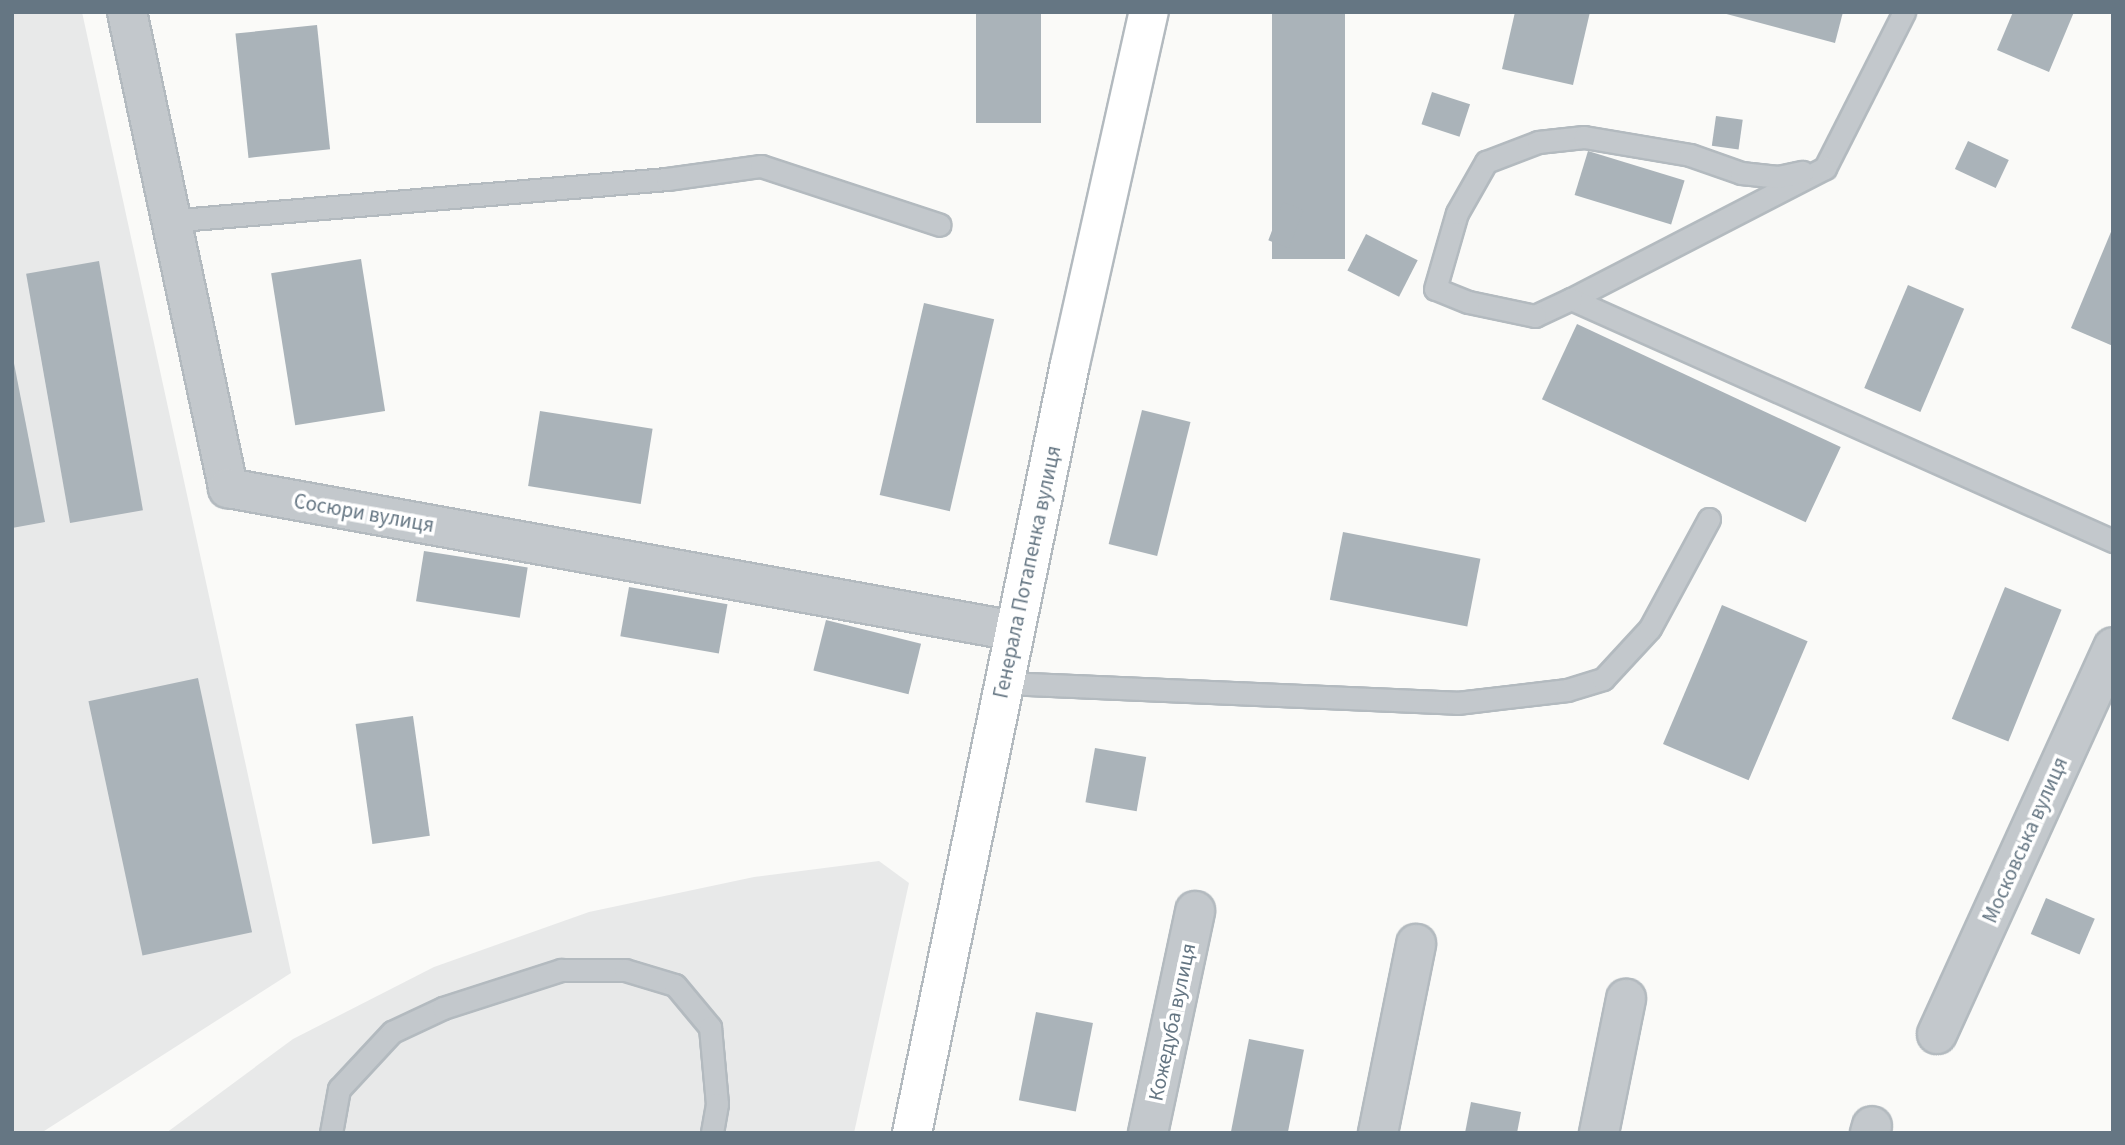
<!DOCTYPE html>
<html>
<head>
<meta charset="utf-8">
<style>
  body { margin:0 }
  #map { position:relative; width:2125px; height:1145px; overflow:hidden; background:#fafaf8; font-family:"Source Sans 3",sans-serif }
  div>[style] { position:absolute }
  .built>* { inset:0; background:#e8e9e9 }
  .building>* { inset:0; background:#aab3b9; transform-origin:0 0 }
  .roads { filter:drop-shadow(2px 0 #b3babf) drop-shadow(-2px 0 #b3babf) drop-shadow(0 2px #b3babf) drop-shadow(0 -2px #b3babf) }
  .service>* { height:21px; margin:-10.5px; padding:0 10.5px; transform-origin:10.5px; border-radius:10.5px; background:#c3c8cc }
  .minor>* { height:38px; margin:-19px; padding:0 19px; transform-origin:19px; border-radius:19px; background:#c3c8cc }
  .secondary>* { height:38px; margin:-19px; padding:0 19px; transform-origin:19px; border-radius:19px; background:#fff }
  span { translate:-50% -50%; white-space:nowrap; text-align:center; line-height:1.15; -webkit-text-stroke:7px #fff; paint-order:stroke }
  .street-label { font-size:21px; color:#657683 }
  .frame { position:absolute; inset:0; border:14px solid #657683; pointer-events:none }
</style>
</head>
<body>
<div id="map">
  <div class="built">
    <i style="clip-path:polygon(12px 12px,82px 12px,291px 973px,41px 1133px,12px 1133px)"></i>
    <i style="clip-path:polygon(879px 861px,909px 883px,854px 1133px,166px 1133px,293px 1039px,434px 967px,589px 912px,754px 877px)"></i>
  </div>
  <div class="building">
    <i style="left:976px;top:12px;width:65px;height:111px"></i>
    <i style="left:1272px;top:12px;width:73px;height:247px"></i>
    <i style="clip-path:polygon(1515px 12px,1590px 12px,1573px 85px,1502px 69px)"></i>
    <i style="clip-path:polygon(1719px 12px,1843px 12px,1835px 43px)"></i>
    <i style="clip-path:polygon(2013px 12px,2074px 12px,2049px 72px,1997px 50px)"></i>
    <i style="left:317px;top:25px;width:125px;height:82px;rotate:84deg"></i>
    <i style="left:1432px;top:92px;width:40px;height:34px;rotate:18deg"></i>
    <i style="left:1716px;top:116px;width:27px;height:30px;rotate:8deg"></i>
    <i style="left:1968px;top:141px;width:45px;height:31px;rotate:25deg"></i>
    <i style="left:1588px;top:151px;width:101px;height:46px;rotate:17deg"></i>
    <i style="left:1283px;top:202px;width:22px;height:41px;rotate:21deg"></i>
    <i style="clip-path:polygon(2113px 227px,2113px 346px,2071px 328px)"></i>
    <i style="left:1366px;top:234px;width:58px;height:41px;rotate:27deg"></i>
    <i style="left:361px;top:259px;width:154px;height:91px;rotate:81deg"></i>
    <i style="left:99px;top:261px;width:253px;height:74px;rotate:80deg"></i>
    <i style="left:1908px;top:285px;width:61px;height:112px;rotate:23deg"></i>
    <i style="left:924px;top:303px;width:72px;height:197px;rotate:13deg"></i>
    <i style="left:1577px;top:324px;width:291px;height:83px;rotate:25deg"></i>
    <i style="clip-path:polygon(12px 353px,45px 522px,12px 528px)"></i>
    <i style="left:1142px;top:410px;width:50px;height:138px;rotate:14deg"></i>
    <i style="left:540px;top:411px;width:114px;height:76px;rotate:9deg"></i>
    <i style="left:1343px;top:532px;width:140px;height:69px;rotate:11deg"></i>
    <i style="left:424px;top:551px;width:105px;height:51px;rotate:9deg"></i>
    <i style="left:629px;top:587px;width:100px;height:50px;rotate:10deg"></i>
    <i style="left:2005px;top:587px;width:61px;height:142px;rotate:22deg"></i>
    <i style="left:1722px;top:605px;width:93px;height:151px;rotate:23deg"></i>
    <i style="left:826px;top:620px;width:98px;height:52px;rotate:14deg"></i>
    <i style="left:198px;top:678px;width:260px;height:112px;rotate:78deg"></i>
    <i style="left:413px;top:716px;width:121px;height:58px;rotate:82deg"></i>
    <i style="left:1095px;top:748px;width:52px;height:55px;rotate:10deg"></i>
    <i style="left:2046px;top:898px;width:53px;height:39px;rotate:23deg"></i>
    <i style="left:1036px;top:1012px;width:58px;height:90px;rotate:11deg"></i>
    <i style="left:1249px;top:1039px;width:56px;height:96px;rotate:11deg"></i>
    <i style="clip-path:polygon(1471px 1102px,1521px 1112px,1517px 1133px,1465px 1133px)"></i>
  </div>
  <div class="roads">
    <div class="service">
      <i style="left:1904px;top:12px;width:175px;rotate:116.9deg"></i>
      <i style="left:1825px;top:168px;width:286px;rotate:152.7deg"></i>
      <i style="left:1571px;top:299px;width:594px;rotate:24.06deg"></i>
      <i style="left:168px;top:221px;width:501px;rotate:-4.81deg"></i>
      <i style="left:667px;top:179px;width:95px;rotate:-7.9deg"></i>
      <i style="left:761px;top:166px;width:188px;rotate:18.2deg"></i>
      <i style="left:1571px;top:299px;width:40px;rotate:155deg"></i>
      <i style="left:1535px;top:316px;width:68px;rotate:-168.2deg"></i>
      <i style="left:1468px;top:302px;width:35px;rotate:-158deg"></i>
      <i style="left:1435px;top:289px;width:79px;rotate:-73.9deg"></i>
      <i style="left:1457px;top:213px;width:59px;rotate:-60.4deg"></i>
      <i style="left:1486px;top:162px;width:56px;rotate:-21deg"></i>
      <i style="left:1538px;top:142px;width:46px;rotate:-6.2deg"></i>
      <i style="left:1584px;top:137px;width:108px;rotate:9.6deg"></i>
      <i style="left:1690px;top:155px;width:54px;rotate:19.4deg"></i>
      <i style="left:1741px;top:173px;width:37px;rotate:6deg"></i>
      <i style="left:1778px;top:177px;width:25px;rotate:-12deg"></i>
      <i style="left:1005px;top:683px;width:452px;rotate:2.5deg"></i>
      <i style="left:1457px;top:703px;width:111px;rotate:-6.7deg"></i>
      <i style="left:1567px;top:690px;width:38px;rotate:-17deg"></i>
      <i style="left:1603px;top:679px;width:69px;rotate:-47.3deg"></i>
      <i style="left:1650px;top:628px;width:124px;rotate:-61.6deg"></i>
      <i style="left:331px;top:1133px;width:45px;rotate:-79.7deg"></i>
      <i style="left:339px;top:1089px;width:78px;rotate:-47.1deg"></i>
      <i style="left:392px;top:1032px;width:56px;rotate:-25.2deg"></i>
      <i style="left:443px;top:1008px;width:124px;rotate:-17.9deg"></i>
      <i style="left:561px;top:970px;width:64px"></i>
      <i style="left:625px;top:970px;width:52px;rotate:16.7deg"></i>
      <i style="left:675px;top:985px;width:55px;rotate:50.2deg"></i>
      <i style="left:710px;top:1027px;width:77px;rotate:84.8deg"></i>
      <i style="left:717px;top:1104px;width:29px;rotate:100deg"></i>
    </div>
    <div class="minor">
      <i style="left:127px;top:12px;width:487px;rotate:78deg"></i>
      <i style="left:228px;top:488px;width:800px;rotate:10.3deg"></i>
      <i style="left:1937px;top:1034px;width:425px;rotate:-65.5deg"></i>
      <i style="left:1148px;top:1133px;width:227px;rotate:-78deg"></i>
      <i style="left:1378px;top:1133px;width:193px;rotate:-78.6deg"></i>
      <i style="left:1599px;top:1133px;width:137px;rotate:-78.6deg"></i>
      <i style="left:1870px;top:1133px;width:7px;rotate:-74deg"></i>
    </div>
    <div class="secondary">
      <i style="left:912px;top:1133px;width:785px;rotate:-78.39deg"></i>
      <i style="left:1070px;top:364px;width:361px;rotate:-77.4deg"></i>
    </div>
  </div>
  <div class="street-label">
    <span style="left:364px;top:513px;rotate:10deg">Сосюри вулиця</span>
    <span style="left:1027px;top:572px;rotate:-78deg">Генерала Потапенка вулиця</span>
    <span style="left:2025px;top:840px;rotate:-66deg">Московська вулиця</span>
    <span style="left:1172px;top:1022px;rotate:-78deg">Кожедуба вулиця</span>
  </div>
  <div class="frame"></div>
</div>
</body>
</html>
